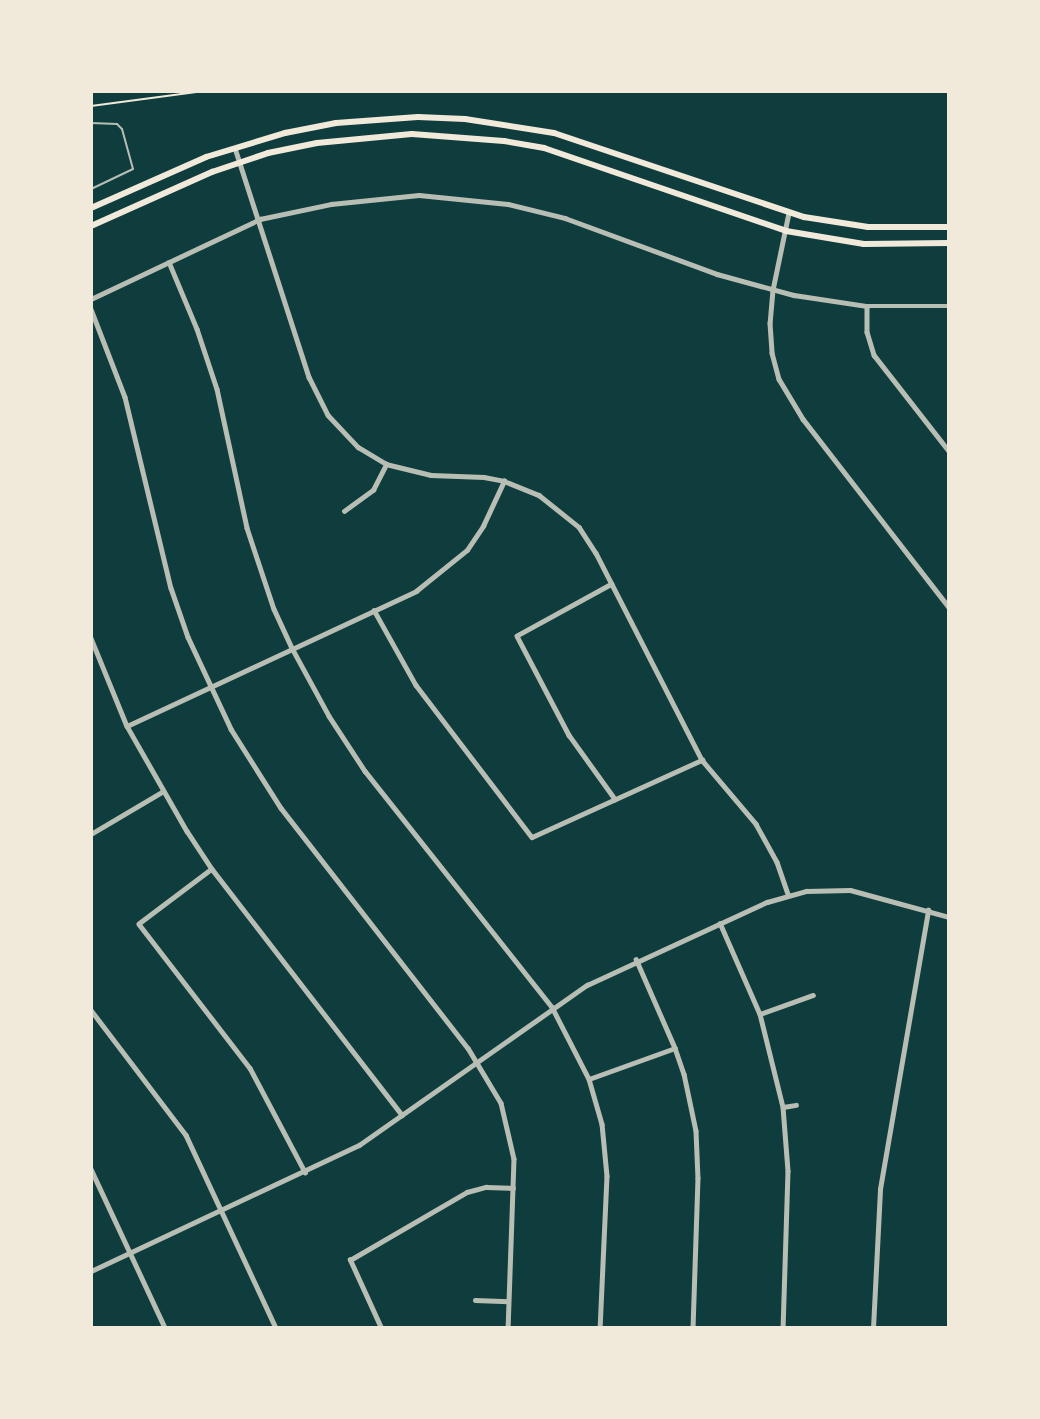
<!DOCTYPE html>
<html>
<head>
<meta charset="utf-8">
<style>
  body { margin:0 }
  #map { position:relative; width:1040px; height:1419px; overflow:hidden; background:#0f3d3e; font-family:"Archivo Narrow",sans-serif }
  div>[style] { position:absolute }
  .path>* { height:2px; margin:-1px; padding:0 1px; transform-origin:1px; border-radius:1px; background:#f1e9da }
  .service>* { height:2px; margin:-1px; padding:0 1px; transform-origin:1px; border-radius:1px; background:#b8beb3 }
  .minor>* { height:4.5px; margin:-2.25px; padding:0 2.25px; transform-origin:2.25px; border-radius:2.25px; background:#b8beb3 }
  .tertiary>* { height:5px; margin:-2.5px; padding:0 2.5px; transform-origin:2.5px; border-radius:2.5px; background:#b8beb3 }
  .secondary>* { height:6px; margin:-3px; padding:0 3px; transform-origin:3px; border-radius:3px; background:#f1e9da }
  span { translate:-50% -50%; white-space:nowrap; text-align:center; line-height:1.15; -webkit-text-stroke:5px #f1e9da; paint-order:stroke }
  .frame { position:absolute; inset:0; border:93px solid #f1e9da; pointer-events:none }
</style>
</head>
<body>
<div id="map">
  <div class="path">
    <i style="left:91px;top:106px;width:114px;rotate:-7.6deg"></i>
  </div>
  <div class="service">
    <i style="left:91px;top:123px;width:26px;rotate:2deg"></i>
    <i style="left:117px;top:124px;width:7px;rotate:45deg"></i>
    <i style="left:122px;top:129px;width:41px;rotate:74.6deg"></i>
    <i style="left:133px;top:169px;width:47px;rotate:154.5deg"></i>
  </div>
  <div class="minor">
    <i style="left:235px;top:148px;width:241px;rotate:72.1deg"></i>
    <i style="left:309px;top:377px;width:42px;rotate:63.4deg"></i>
    <i style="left:328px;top:415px;width:44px;rotate:46.8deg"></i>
    <i style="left:358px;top:447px;width:33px;rotate:31deg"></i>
    <i style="left:386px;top:464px;width:46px;rotate:13.7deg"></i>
    <i style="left:431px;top:475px;width:53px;rotate:2.2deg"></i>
    <i style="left:484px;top:477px;width:20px;rotate:11deg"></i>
    <i style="left:504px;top:481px;width:38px;rotate:22deg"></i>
    <i style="left:539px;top:495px;width:51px;rotate:38.7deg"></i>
    <i style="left:579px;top:527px;width:31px;rotate:57deg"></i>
    <i style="left:596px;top:553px;width:233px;rotate:62.9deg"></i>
    <i style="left:702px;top:760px;width:84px;rotate:49.8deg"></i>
    <i style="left:756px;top:824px;width:43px;rotate:61.1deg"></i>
    <i style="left:777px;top:862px;width:34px;rotate:71deg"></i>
    <i style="left:789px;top:213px;width:79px;rotate:101.7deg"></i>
    <i style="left:773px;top:290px;width:33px;rotate:95deg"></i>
    <i style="left:770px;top:323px;width:30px;rotate:86deg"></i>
    <i style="left:772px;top:353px;width:27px;rotate:75deg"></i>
    <i style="left:779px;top:379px;width:47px;rotate:59deg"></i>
    <i style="left:803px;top:419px;width:238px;rotate:52.2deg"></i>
    <i style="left:169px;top:262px;width:73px;rotate:67.3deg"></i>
    <i style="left:197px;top:329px;width:63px;rotate:71.6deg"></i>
    <i style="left:217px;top:389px;width:142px;rotate:77.8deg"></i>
    <i style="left:247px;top:528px;width:85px;rotate:71.6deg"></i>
    <i style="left:274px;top:609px;width:43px;rotate:65.2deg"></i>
    <i style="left:292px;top:648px;width:77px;rotate:61.4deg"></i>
    <i style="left:329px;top:716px;width:66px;rotate:56.8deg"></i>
    <i style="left:365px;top:771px;width:301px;rotate:51.6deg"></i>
    <i style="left:552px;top:1007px;width:81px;rotate:62.8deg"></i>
    <i style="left:589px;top:1079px;width:47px;rotate:73.9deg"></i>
    <i style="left:602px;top:1124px;width:52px;rotate:84.5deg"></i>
    <i style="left:607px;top:1176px;width:152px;rotate:92.6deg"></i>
    <i style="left:91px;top:299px;width:187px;rotate:-25.3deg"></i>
    <i style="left:260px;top:219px;width:73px;rotate:-11.9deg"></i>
    <i style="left:331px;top:204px;width:88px;rotate:-5.8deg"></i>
    <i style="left:419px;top:195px;width:89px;rotate:5.8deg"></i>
    <i style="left:508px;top:204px;width:59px;rotate:13.8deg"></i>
    <i style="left:565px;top:218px;width:162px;rotate:20.2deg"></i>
    <i style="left:717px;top:274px;width:80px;rotate:15.3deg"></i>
    <i style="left:794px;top:295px;width:74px;rotate:8.6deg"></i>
    <i style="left:867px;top:306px;width:82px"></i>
    <i style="left:867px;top:306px;width:26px;rotate:90deg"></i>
    <i style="left:867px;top:332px;width:24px;rotate:73deg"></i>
    <i style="left:874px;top:355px;width:122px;rotate:52deg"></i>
    <i style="left:91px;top:309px;width:94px;rotate:68.9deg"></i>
    <i style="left:125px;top:397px;width:196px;rotate:76.5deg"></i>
    <i style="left:171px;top:588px;width:52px;rotate:70.9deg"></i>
    <i style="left:188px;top:637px;width:102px;rotate:64.9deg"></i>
    <i style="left:231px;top:729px;width:93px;rotate:57.7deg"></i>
    <i style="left:281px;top:808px;width:304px;rotate:52.1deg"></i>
    <i style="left:468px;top:1048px;width:64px;rotate:59deg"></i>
    <i style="left:501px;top:1103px;width:57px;rotate:76.9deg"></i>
    <i style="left:514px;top:1159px;width:169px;rotate:92deg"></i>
    <i style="left:344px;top:511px;width:36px;rotate:-36deg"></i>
    <i style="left:373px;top:490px;width:29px;rotate:-63deg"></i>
    <i style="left:612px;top:584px;width:108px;rotate:151.3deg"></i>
    <i style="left:517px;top:636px;width:112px;rotate:62.3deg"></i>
    <i style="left:569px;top:735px;width:79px;rotate:54.3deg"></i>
    <i style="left:374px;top:610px;width:86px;rotate:60.8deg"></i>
    <i style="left:416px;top:685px;width:191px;rotate:52.7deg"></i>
    <i style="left:532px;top:837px;width:187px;rotate:-24.4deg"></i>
    <i style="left:91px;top:638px;width:95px;rotate:67.8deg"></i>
    <i style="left:127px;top:726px;width:121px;rotate:60.3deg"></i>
    <i style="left:187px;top:831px;width:45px;rotate:56.7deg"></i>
    <i style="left:212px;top:869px;width:311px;rotate:52.3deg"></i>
    <i style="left:127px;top:726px;width:319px;rotate:-25deg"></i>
    <i style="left:416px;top:591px;width:65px;rotate:-38.8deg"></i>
    <i style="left:467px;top:550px;width:29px;rotate:-56deg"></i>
    <i style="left:483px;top:526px;width:50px;rotate:-65deg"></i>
    <i style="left:91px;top:834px;width:82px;rotate:-30.6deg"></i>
    <i style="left:212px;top:869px;width:91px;rotate:143deg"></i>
    <i style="left:139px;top:924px;width:182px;rotate:52.4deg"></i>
    <i style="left:250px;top:1068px;width:118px;rotate:62.1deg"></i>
    <i style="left:720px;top:923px;width:99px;rotate:66.3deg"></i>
    <i style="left:760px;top:1014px;width:96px;rotate:76.1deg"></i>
    <i style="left:783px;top:1107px;width:64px;rotate:85.5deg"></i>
    <i style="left:788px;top:1171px;width:157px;rotate:91.8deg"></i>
    <i style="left:636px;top:959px;width:97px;rotate:66.3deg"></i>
    <i style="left:675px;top:1048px;width:28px;rotate:71deg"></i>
    <i style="left:684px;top:1074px;width:58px;rotate:78.1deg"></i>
    <i style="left:696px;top:1131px;width:47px;rotate:87.6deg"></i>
    <i style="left:698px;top:1178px;width:150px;rotate:91.9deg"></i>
    <i style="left:91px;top:1010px;width:157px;rotate:52.8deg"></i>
    <i style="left:186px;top:1135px;width:213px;rotate:65deg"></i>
    <i style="left:760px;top:1014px;width:56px;rotate:-19.7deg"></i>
    <i style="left:589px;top:1079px;width:91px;rotate:-19.8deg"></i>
    <i style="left:783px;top:1107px;width:13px;rotate:-9deg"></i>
    <i style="left:91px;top:1169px;width:175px;rotate:65deg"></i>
    <i style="left:475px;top:1300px;width:33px;rotate:2deg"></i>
    <i style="left:381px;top:1328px;width:75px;rotate:-114.5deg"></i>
    <i style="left:350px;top:1260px;width:135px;rotate:-30.2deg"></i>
    <i style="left:467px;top:1192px;width:20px;rotate:-15deg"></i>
    <i style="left:486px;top:1187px;width:27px;rotate:2deg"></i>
    <i style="left:873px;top:1328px;width:139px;rotate:-87.1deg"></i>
    <i style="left:880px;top:1189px;width:283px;rotate:-80.2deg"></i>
  </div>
  <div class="tertiary">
    <i style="left:91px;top:1271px;width:296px;rotate:-25.2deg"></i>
    <i style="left:359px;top:1145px;width:279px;rotate:-35.1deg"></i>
    <i style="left:587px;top:985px;width:198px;rotate:-24.8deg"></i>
    <i style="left:767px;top:902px;width:41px;rotate:-15.8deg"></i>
    <i style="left:806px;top:891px;width:44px;rotate:-1.3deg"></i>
    <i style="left:850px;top:890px;width:103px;rotate:15.3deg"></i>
  </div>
  <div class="secondary">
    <i style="left:91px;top:208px;width:126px;rotate:-23.9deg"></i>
    <i style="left:206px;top:157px;width:83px;rotate:-16.9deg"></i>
    <i style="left:285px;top:133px;width:52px;rotate:-11.1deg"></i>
    <i style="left:336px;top:123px;width:82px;rotate:-4.2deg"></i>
    <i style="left:418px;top:117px;width:47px;rotate:2.4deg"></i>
    <i style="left:465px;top:119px;width:90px;rotate:8.9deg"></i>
    <i style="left:554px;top:133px;width:264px;rotate:18.6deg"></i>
    <i style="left:804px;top:217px;width:65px;rotate:8.9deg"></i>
    <i style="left:868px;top:227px;width:81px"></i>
    <i style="left:91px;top:226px;width:133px;rotate:-24.1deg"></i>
    <i style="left:212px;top:172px;width:59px;rotate:-18.7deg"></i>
    <i style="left:268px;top:153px;width:50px;rotate:-11.5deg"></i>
    <i style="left:317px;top:143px;width:95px;rotate:-5.4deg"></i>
    <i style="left:412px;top:134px;width:92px;rotate:4.4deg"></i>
    <i style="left:504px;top:141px;width:41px;rotate:9.9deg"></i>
    <i style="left:544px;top:148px;width:256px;rotate:18.9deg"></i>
    <i style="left:786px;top:231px;width:79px;rotate:9.5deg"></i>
    <i style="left:864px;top:244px;width:85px;rotate:-0.7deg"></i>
  </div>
  <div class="frame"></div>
</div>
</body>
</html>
